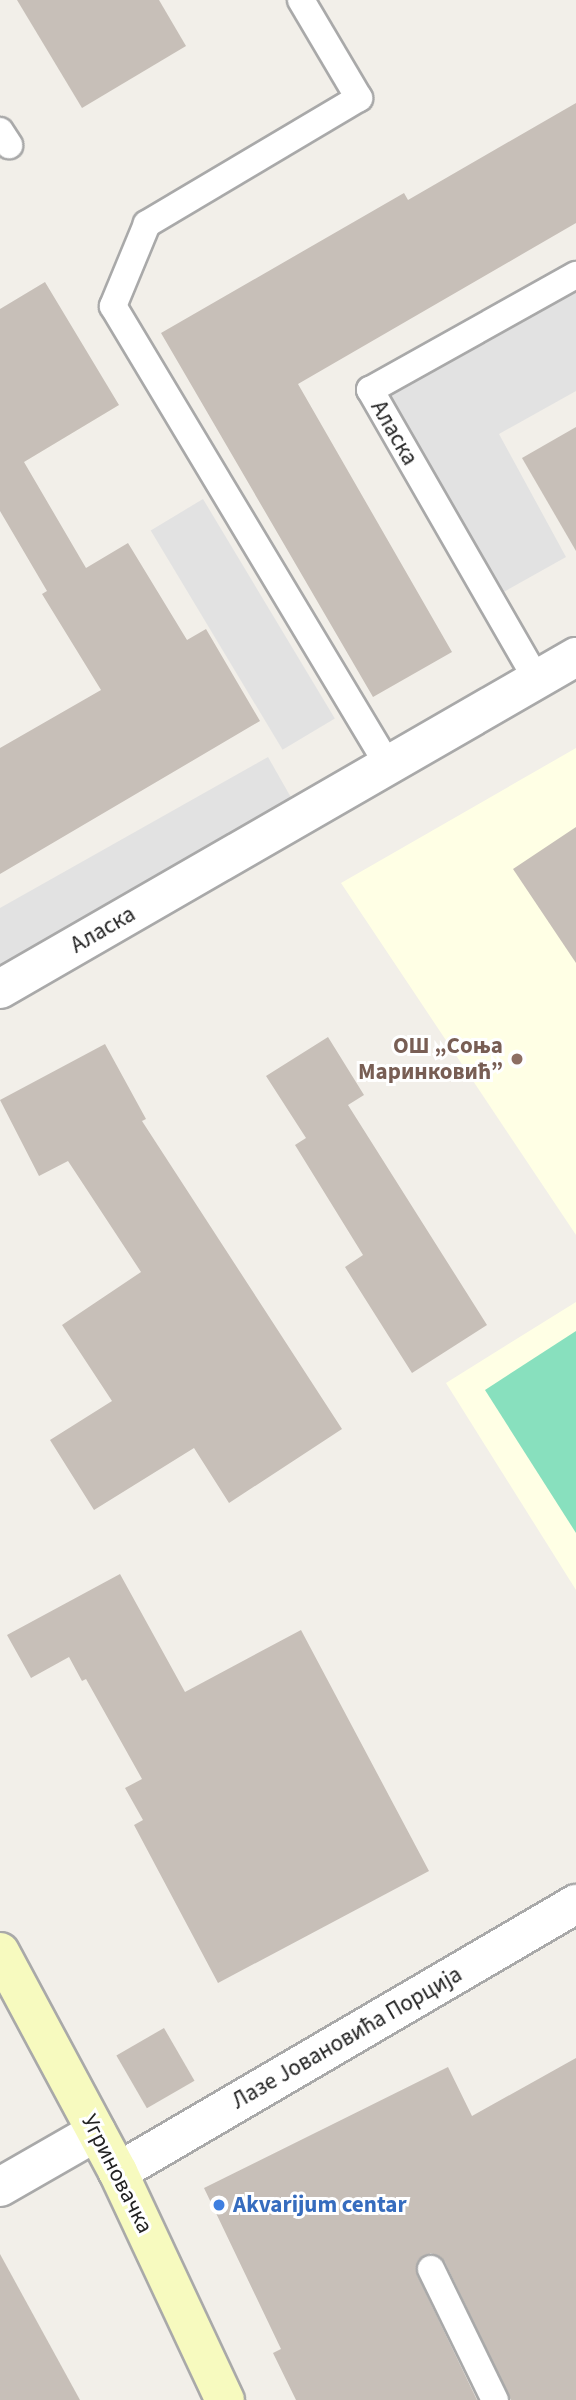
<!DOCTYPE html>
<html>
<head>
<meta charset="utf-8">
<style>
  body { margin:0 }
  #map { position:relative; width:576px; height:2400px; overflow:hidden; background:#f2efe9; font-family:"Source Sans 3",sans-serif }
  div>[style] { position:absolute }
  .education>* { inset:0; background:#ffffe5 }
  .pitch>* { inset:0; background:#88e0be }
  .parking>* { inset:0; background:#e2e2e2; transform-origin:0 0 }
  .building>* { inset:0; background:#c7bfb8; transform-origin:0 0 }
  .roads { filter:drop-shadow(2px 0 #a9a9a9) drop-shadow(-2px 0 #a9a9a9) drop-shadow(0 2px #a9a9a9) drop-shadow(0 -2px #a9a9a9) }
  .lane>* { height:26px; margin:-13px; padding:0 13px; transform-origin:13px; border-radius:13px; background:#fff }
  .street>* { height:38px; margin:-19px; padding:0 19px; transform-origin:19px; border-radius:19px; background:#fff }
  .secondary>* { height:38px; margin:-19px; padding:0 19px; transform-origin:19px; border-radius:19px; background:#f7fabf }
  .dots>* { width:19px; height:19px; translate:-50% -50%; box-sizing:border-box; border:4px solid #fff; border-radius:50% }
  span { translate:-50% -50%; white-space:nowrap; text-align:center; line-height:1.15; -webkit-text-stroke:6px #fff; paint-order:stroke }
  .street-label { font-size:23px; color:#222 }
  .education-label { font-size:23px; color:#785e54; font-weight:700 }
  .right { translate:-100% -50%; text-align:right }
  .shop-label { font-size:23px; color:#366cbe; font-weight:700 }
  .left { translate:0 -50%; text-align:left }
</style>
</head>
<body>
<div id="map">
  <div class="education">
    <i style="clip-path:polygon(576px 748px,576px 1235px,341px 883px)"></i>
    <i style="clip-path:polygon(576px 1302px,576px 1590px,446px 1383px)"></i>
  </div>
  <div class="pitch">
    <i style="clip-path:polygon(576px 1331px,576px 1533px,485px 1390px)"></i>
  </div>
  <div class="parking">
    <i style="clip-path:polygon(576px 284px,576px 391px,499px 434px,566px 557px,500px 594px,384px 390px)"></i>
    <i style="left:203px;top:499px;width:256px;height:61px;rotate:59deg"></i>
    <i style="clip-path:polygon(268px 757px,297px 808px,0 979px,0 908px)"></i>
  </div>
  <div class="building">
    <i style="clip-path:polygon(17px 0,159px 0,186px 46px,82px 108px)"></i>
    <i style="clip-path:polygon(576px 103px,576px 223px,298px 384px,452px 652px,373px 697px,161px 333px,404px 193px,408px 200px)"></i>
    <i style="clip-path:polygon(45px 282px,119px 405px,24px 462px,86px 568px,128px 543px,187px 640px,206px 629px,260px 721px,0 874px,0 748px,101px 690px,42px 594px,47px 591px,0 511px,0 309px)"></i>
    <i style="clip-path:polygon(576px 427px,576px 551px,522px 458px)"></i>
    <i style="clip-path:polygon(576px 827px,576px 963px,513px 869px)"></i>
    <i style="clip-path:polygon(328px 1037px,364px 1095px,348px 1105px,487px 1325px,412px 1373px,345px 1267px,363px 1255px,295px 1145px,306px 1138px,266px 1076px)"></i>
    <i style="clip-path:polygon(105px 1044px,146px 1119px,142px 1121px,342px 1429px,229px 1503px,194px 1448px,94px 1510px,50px 1440px,112px 1401px,62px 1325px,141px 1272px,68px 1161px,39px 1176px,0 1100px)"></i>
    <i style="clip-path:polygon(120px 1574px,185px 1692px,301px 1630px,429px 1871px,218px 1983px,134px 1825px,143px 1820px,125px 1788px,142px 1779px,86px 1679px,82px 1681px,69px 1657px,31px 1678px,7px 1635px)"></i>
    <i style="left:164px;top:2028px;width:61px;height:55px;rotate:60deg"></i>
    <i style="clip-path:polygon(576px 2058px,576px 2400px,511px 2400px,445px 2262px,431px 2253px,418px 2260px,417px 2275px,477px 2400px,296px 2400px,273px 2353px,281px 2349px,204px 2188px,448px 2067px,472px 2116px)"></i>
    <i style="clip-path:polygon(0 2254px,80px 2400px,0 2400px)"></i>
  </div>
  <div class="roads">
    <div class="lane">
      <i style="left:301px;top:0;width:114px;rotate:59.4deg"></i>
      <i style="left:359px;top:98px;width:247px;rotate:149.3deg"></i>
      <i style="left:147px;top:224px;width:89px;rotate:112.5deg"></i>
      <i style="left:113px;top:306px;width:535px;rotate:59.07deg"></i>
      <i style="left:0;top:131px;width:17px;rotate:57deg"></i>
      <i style="left:537px;top:680px;width:335px;rotate:-119.9deg"></i>
      <i style="left:370px;top:390px;width:236px;rotate:-29.2deg"></i>
      <i style="left:431px;top:2269px;width:146px;rotate:64deg"></i>
    </div>
    <div class="street">
      <i style="left:0;top:989px;width:665px;rotate:-29.96deg"></i>
      <i style="left:118px;top:2172px;width:531px;rotate:-30.33deg"></i>
      <i style="left:0;top:2187px;width:111px;rotate:-29.8deg"></i>
    </div>
    <div class="secondary">
      <i style="left:0;top:1952px;width:250px;rotate:61.8deg"></i>
      <i style="left:118px;top:2172px;width:252px;rotate:64.9deg"></i>
    </div>
  </div>
  <div class="dots">
    <i style="left:517px;top:1059px;background:#8d6e63"></i>
    <i style="left:219px;top:2205px;background:#3f7fe0"></i>
  </div>
  <div class="street-label">
    <span style="left:394px;top:433px;rotate:60deg">Аласка</span>
    <span style="left:103px;top:930px;rotate:-30deg">Аласка</span>
    <span style="left:347px;top:2038px;rotate:-30deg">Лазе Јовановића Порција</span>
    <span style="left:117px;top:2174px;rotate:63deg">Угриновачка</span>
  </div>
  <div class="education-label">
    <span class="right" style="left:503px;top:1059px">ОШ „Соња<br>Маринковић”</span>
  </div>
  <div class="shop-label">
    <span class="left" style="left:233px;top:2205px">Akvarijum centar</span>
  </div>
</div>
</body>
</html>
